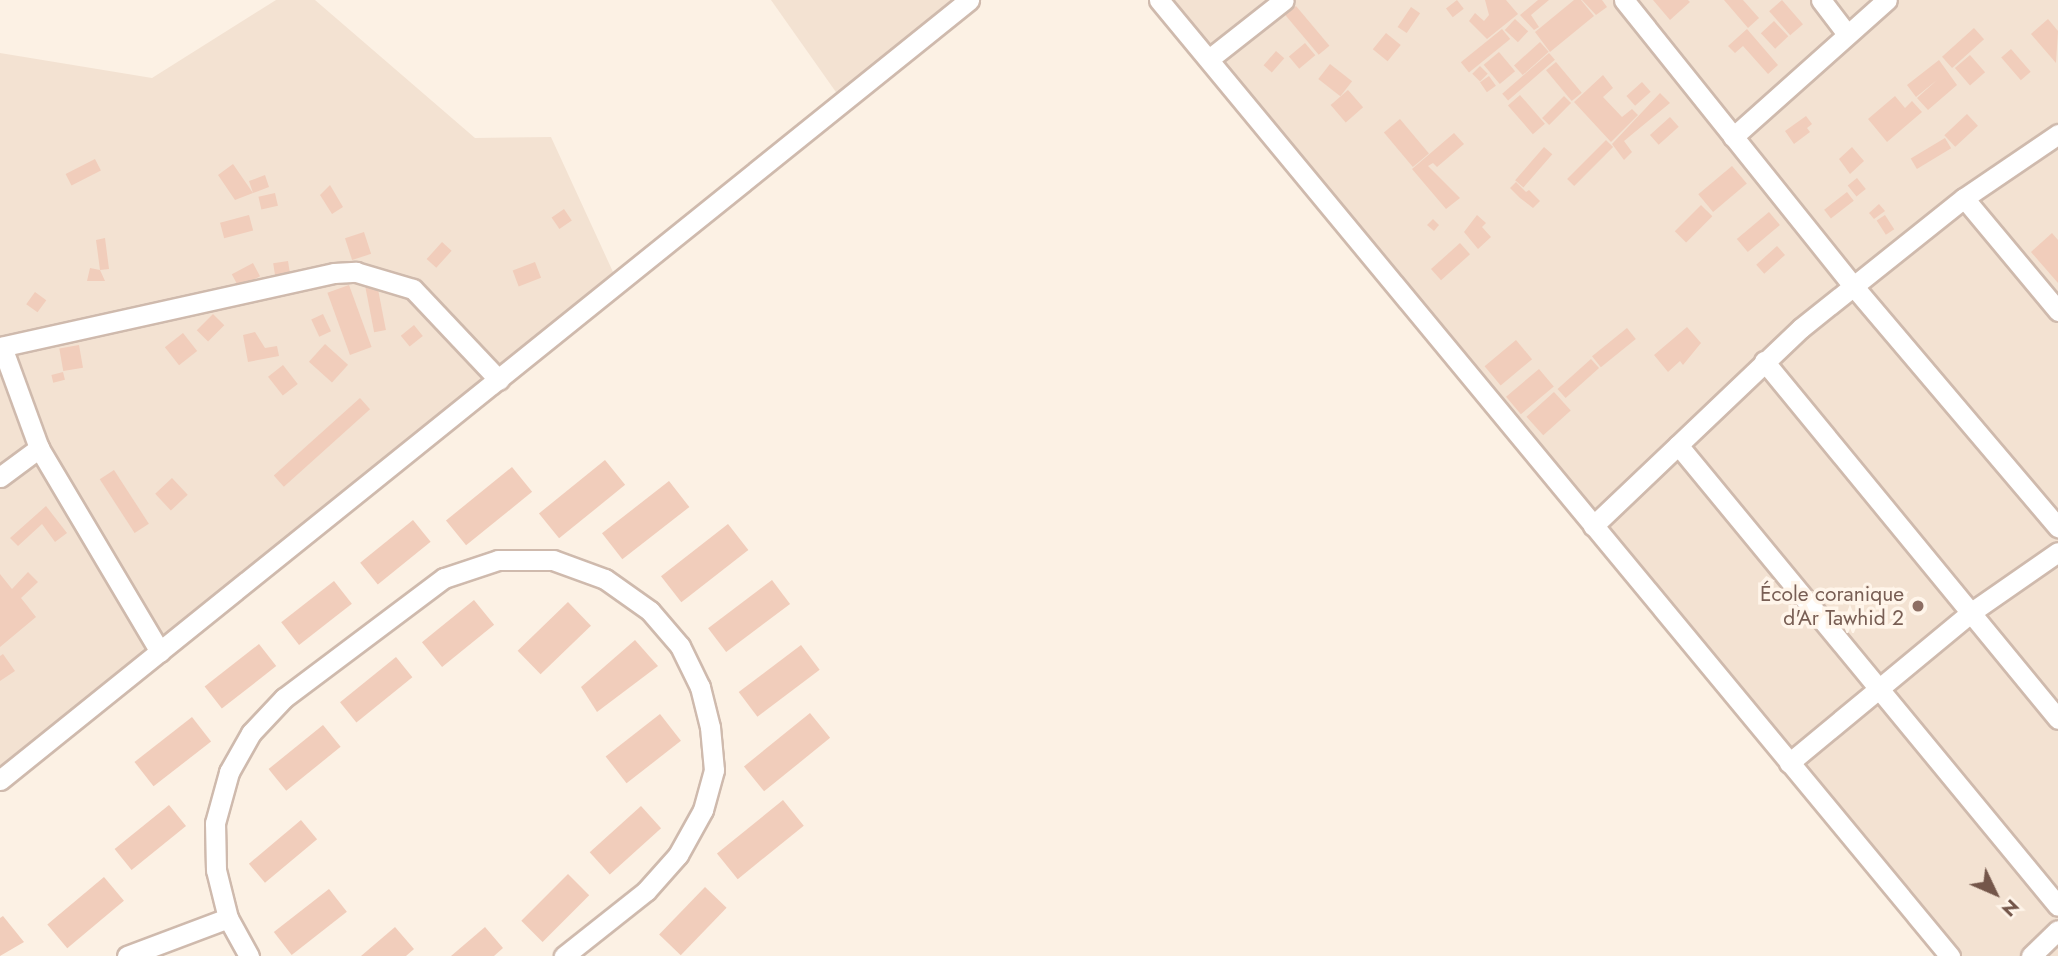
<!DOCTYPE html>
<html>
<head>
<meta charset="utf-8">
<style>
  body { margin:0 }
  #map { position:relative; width:2058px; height:956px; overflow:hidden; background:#fcf1e4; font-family:Jost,sans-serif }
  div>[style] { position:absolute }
  .residential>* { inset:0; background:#f3e2d2 }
  .building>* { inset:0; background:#f1cdbb; transform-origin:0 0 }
  .roads { filter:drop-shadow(2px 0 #cfbaad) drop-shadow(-2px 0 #cfbaad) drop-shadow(0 2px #cfbaad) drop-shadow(0 -2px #cfbaad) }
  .minor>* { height:19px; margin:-9.5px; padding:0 9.5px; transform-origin:9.5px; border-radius:9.5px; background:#fff }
  .dots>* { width:19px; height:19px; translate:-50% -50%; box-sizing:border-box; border:4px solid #fff5ea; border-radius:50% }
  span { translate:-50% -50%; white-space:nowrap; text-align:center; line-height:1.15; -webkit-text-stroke:7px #fff5ea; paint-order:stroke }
  .education-label { font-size:21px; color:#785e54 }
  .right { translate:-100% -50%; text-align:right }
  .north { position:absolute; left:1960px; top:858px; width:70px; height:70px; -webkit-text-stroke:5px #fff5ea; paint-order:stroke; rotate:134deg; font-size:19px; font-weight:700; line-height:28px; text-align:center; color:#74564a }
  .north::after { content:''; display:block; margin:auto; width:24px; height:32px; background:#74564a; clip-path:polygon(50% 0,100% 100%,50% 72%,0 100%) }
</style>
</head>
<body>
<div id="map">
  <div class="residential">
    <i style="clip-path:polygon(276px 0,315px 0,475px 138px,551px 137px,619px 285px,0 780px,0 53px,152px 78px)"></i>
    <i style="clip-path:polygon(771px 0,962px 0,838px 95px)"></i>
    <i style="clip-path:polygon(1157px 0,2058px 0,2058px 956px,1950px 956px)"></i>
  </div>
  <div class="building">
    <i style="left:1457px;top:0;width:11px;height:14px;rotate:52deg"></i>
    <i style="clip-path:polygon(1485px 0,1506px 0,1518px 14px,1487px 39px,1469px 21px,1475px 13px,1484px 21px,1489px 15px)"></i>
    <i style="clip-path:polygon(1538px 0,1549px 0,1531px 15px,1539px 27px,1534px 30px,1520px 15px)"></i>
    <i style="clip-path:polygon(1574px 0,1581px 0,1594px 16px,1550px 52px,1535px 32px)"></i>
    <i style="clip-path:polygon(1582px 0,1602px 0,1607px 7px,1596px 15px)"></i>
    <i style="clip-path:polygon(1653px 0,1688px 0,1690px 2px,1670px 20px)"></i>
    <i style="clip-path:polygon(1724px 0,1743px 0,1759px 18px,1748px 28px)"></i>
    <i style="left:1782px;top:0;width:32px;height:17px;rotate:49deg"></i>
    <i style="left:1296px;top:6px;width:52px;height:14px;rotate:50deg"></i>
    <i style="left:1411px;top:7px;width:11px;height:24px;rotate:34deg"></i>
    <i style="left:1515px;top:19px;width:18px;height:15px;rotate:43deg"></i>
    <i style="clip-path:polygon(2048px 19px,2058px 31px,2056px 63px,2031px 34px)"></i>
    <i style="left:1774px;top:21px;width:21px;height:18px;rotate:47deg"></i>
    <i style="left:1974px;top:28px;width:15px;height:43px;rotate:48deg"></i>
    <i style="left:1502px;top:29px;width:13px;height:53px;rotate:51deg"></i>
    <i style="clip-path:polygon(1747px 29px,1778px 65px,1768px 74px,1743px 46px,1735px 53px,1728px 46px)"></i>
    <i style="left:1386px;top:33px;width:19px;height:21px;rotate:39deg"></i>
    <i style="left:1540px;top:42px;width:13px;height:35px;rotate:48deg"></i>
    <i style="left:1305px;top:43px;width:16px;height:21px;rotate:50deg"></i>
    <i style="left:2011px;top:49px;width:30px;height:13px;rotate:49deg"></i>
    <i style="left:1276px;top:51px;width:11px;height:19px;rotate:41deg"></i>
    <i style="left:1499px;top:52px;width:25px;height:20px;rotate:50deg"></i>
    <i style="left:1549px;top:53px;width:9px;height:62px;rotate:49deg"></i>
    <i style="left:1970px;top:55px;width:23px;height:20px;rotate:49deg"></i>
    <i style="clip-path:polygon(1939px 60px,1957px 85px,1928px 110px,1917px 98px,1937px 80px,1916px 97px,1907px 85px)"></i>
    <i style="left:1556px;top:62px;width:40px;height:13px;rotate:50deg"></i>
    <i style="left:1330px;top:64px;width:28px;height:19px;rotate:38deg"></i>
    <i style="left:1480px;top:66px;width:11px;height:11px;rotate:45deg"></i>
    <i style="clip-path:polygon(1603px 75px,1613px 88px,1603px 97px,1622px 117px,1632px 109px,1638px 115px,1611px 142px,1574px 102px)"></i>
    <i style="left:1489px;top:76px;width:12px;height:11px;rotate:55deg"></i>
    <i style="left:1642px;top:82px;width:13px;height:21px;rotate:48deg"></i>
    <i style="left:1348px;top:90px;width:23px;height:23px;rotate:49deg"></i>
    <i style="clip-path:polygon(1660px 93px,1670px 103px,1624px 141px,1632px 152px,1624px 160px,1612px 144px)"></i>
    <i style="left:1520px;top:95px;width:38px;height:16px;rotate:49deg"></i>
    <i style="left:1564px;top:96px;width:10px;height:31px;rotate:45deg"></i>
    <i style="clip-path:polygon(1895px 96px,1905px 108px,1912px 101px,1922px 112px,1887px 142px,1868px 119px)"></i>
    <i style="left:1967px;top:114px;width:16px;height:31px;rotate:47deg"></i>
    <i style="clip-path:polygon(1806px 116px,1812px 124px,1807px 128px,1810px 132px,1794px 144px,1785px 131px)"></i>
    <i style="left:1670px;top:117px;width:13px;height:27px;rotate:48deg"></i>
    <i style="left:1400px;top:119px;width:45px;height:21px;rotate:50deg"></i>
    <i style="clip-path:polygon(1454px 133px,1464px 144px,1437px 167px,1433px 163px,1428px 166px,1460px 198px,1446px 209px,1412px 169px)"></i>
    <i style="left:1945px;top:138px;width:12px;height:40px;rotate:59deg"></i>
    <i style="left:1606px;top:140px;width:10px;height:55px;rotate:45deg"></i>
    <i style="left:1544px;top:147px;width:11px;height:44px;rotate:41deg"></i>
    <i style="clip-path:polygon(1852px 147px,1864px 161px,1850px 174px,1839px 159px)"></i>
    <i style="left:95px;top:159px;width:13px;height:33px;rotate:63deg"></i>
    <i style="clip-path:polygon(233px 164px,253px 193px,249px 181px,265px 175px,269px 187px,253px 193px,235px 200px,218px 175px)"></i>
    <i style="left:1732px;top:166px;width:23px;height:44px;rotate:50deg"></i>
    <i style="left:1857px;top:178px;width:14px;height:12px;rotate:51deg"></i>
    <i style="clip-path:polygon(1516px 182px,1526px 192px,1529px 190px,1540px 201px,1533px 208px,1520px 198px,1510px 188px)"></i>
    <i style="clip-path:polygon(330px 185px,343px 207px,332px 214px,320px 195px)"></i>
    <i style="left:1847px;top:192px;width:11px;height:29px;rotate:52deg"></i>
    <i style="left:275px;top:193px;width:13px;height:17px;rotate:77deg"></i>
    <i style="clip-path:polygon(1879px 204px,1885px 211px,1874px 219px,1869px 213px)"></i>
    <i style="left:1701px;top:205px;width:16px;height:37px;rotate:45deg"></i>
    <i style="left:564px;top:209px;width:14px;height:15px;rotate:56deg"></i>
    <i style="left:1769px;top:212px;width:17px;height:42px;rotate:50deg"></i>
    <i style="left:249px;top:215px;width:16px;height:30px;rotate:75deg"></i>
    <i style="clip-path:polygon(1477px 215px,1486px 223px,1482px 227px,1491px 237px,1478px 249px,1464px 232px)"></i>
    <i style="left:1885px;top:215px;width:17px;height:10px;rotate:57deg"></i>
    <i style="clip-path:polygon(1433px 219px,1439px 225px,1434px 231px,1427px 225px)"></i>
    <i style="left:364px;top:232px;width:23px;height:20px;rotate:72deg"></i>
    <i style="clip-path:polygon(2052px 233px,2058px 240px,2058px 283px,2031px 252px)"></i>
    <i style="clip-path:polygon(105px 238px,109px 269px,100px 270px,105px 281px,87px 281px,90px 268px,100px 270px,96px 240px)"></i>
    <i style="left:442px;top:242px;width:13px;height:23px;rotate:42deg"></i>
    <i style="left:1460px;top:243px;width:15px;height:39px;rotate:48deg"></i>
    <i style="left:1777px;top:246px;width:12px;height:28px;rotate:48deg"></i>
    <i style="left:288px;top:261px;width:12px;height:15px;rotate:81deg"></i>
    <i style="left:535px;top:262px;width:17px;height:24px;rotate:69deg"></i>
    <i style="left:253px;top:263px;width:15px;height:24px;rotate:62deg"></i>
    <i style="left:376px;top:279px;width:52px;height:12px;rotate:79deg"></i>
    <i style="left:349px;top:285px;width:66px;height:23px;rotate:70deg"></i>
    <i style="left:35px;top:292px;width:14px;height:15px;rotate:36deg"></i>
    <i style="left:213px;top:314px;width:16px;height:23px;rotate:45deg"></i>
    <i style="left:323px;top:314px;width:19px;height:13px;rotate:65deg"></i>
    <i style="left:414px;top:325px;width:14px;height:17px;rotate:51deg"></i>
    <i style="clip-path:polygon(1687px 327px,1701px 343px,1683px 365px,1680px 361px,1668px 372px,1654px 355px)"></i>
    <i style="left:1627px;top:328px;width:14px;height:45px;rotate:51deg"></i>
    <i style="clip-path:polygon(255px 332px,265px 348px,277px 346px,279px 356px,248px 362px,243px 335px)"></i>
    <i style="left:183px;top:333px;width:23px;height:23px;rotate:52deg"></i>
    <i style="left:1516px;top:340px;width:25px;height:41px;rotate:50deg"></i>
    <i style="left:325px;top:344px;width:31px;height:24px;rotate:42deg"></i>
    <i style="left:79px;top:345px;width:23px;height:20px;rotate:80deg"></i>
    <i style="left:1591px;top:359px;width:12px;height:45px;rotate:48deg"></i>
    <i style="left:283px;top:365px;width:24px;height:19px;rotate:52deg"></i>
    <i style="left:1539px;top:369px;width:23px;height:43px;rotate:50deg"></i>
    <i style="left:63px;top:372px;width:8px;height:12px;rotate:76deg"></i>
    <i style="left:1554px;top:392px;width:25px;height:37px;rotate:48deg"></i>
    <i style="left:360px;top:398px;width:15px;height:116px;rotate:48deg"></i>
    <i style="left:605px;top:460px;width:32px;height:85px;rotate:51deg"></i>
    <i style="left:512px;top:467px;width:32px;height:85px;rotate:51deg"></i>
    <i style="left:114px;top:470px;width:64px;height:17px;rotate:57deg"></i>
    <i style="left:172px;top:478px;width:23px;height:23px;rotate:47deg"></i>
    <i style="left:669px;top:481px;width:33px;height:85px;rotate:52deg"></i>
    <i style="clip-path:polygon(46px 506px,67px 533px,55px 542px,42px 524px,18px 546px,10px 538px)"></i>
    <i style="left:413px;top:520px;width:28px;height:68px;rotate:51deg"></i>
    <i style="left:728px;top:524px;width:33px;height:85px;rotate:52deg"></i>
    <i style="clip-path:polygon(28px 572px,38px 582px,21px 598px,36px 617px,0 647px,0 574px,12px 589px)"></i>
    <i style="left:772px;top:580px;width:30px;height:80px;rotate:53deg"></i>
    <i style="left:334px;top:581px;width:29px;height:67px;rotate:52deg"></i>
    <i style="left:474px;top:600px;width:32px;height:67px;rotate:51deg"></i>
    <i style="left:568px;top:602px;width:33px;height:70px;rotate:46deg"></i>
    <i style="clip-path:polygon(635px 640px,658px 666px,597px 712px,581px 687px)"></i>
    <i style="left:259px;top:644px;width:28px;height:69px;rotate:52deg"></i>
    <i style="left:801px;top:645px;width:31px;height:78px;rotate:53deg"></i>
    <i style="clip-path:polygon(3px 654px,15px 671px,0 681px,0 656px)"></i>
    <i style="left:396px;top:657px;width:26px;height:72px;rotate:51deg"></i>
    <i style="left:810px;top:713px;width:32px;height:85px;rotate:51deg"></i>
    <i style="left:660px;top:714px;width:34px;height:69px;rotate:52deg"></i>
    <i style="left:192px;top:717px;width:31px;height:73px;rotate:52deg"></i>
    <i style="left:323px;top:725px;width:28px;height:70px;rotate:51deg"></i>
    <i style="left:783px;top:800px;width:33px;height:85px;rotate:51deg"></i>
    <i style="left:169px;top:805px;width:27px;height:70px;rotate:51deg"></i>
    <i style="left:641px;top:806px;width:30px;height:69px;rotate:48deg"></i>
    <i style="left:301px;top:820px;width:25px;height:68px;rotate:50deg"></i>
    <i style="left:568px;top:874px;width:30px;height:66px;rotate:45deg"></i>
    <i style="left:104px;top:877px;width:31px;height:74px;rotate:50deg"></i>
    <i style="left:705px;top:887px;width:30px;height:66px;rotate:44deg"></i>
    <i style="left:329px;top:889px;width:29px;height:70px;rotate:52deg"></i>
    <i style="clip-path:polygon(3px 916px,24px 942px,0 956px,0 918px)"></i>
    <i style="clip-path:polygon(395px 927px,414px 949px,406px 956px,361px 956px)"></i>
    <i style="clip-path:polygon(485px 927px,503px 948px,494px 956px,451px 956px)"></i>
  </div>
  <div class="roads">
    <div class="minor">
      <i style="left:1159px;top:0;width:1241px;rotate:50.4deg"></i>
      <i style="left:1624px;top:0;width:369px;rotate:51.3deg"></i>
      <i style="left:1855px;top:288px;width:314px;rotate:49.7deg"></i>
      <i style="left:1821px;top:0;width:43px;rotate:52.6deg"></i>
      <i style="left:1209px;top:59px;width:95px;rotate:-38.2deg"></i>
      <i style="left:1733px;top:137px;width:206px;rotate:-41.7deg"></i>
      <i style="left:1964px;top:198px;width:147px;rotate:50.2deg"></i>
      <i style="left:0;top:347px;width:342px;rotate:-12.5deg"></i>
      <i style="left:334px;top:273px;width:22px;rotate:-3deg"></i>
      <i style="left:356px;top:272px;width:59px;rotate:16.6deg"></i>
      <i style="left:413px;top:289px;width:125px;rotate:46.6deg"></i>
      <i style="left:2px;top:347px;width:108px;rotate:69.9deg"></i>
      <i style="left:39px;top:448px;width:237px;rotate:59.3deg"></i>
      <i style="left:1764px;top:361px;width:463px;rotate:50.6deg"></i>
      <i style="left:1678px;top:445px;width:597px;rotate:50.5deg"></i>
      <i style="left:0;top:477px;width:49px;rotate:-36.6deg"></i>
      <i style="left:1593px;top:526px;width:287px;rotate:-43.6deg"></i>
      <i style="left:1801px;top:328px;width:208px;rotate:-38.6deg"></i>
      <i style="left:1964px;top:198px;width:114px;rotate:-34.2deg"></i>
      <i style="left:1789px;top:763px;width:239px;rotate:-39.6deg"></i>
      <i style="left:1973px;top:611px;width:103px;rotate:-34.8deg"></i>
      <i style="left:0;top:780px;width:1244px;rotate:-38.83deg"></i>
      <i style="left:127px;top:956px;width:108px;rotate:-20.6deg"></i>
      <i style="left:249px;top:956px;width:43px;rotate:-118.9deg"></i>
      <i style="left:228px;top:918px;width:49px;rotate:-104deg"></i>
      <i style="left:216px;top:870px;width:47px;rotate:-91.2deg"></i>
      <i style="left:215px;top:823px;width:53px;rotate:-74.6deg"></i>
      <i style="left:229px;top:772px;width:45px;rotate:-60.6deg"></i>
      <i style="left:251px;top:733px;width:48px;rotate:-46.7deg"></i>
      <i style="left:284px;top:698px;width:200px;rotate:-36.9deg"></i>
      <i style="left:444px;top:578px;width:57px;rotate:-18.4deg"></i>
      <i style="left:498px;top:560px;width:55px"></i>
      <i style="left:553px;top:560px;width:55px;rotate:20.1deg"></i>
      <i style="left:605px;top:579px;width:55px;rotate:35.4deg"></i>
      <i style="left:650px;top:611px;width:46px;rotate:49.4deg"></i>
      <i style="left:680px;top:646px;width:46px;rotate:64deg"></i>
      <i style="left:700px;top:687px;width:41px;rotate:76deg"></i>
      <i style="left:710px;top:727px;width:43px;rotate:84.7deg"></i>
      <i style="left:714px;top:770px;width:41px;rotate:105.4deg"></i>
      <i style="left:703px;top:810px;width:51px;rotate:119.1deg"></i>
      <i style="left:678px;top:855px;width:48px;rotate:131.6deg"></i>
      <i style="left:646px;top:891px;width:105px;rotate:141.6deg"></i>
      <i style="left:2031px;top:956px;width:37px;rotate:-44deg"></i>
    </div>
  </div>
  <div class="dots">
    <i style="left:1918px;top:606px;background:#8d6e63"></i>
  </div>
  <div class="education-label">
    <span class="right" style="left:1904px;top:606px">École coranique<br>d'Ar Tawhid 2</span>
  </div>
  <div class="north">N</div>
</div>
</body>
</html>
